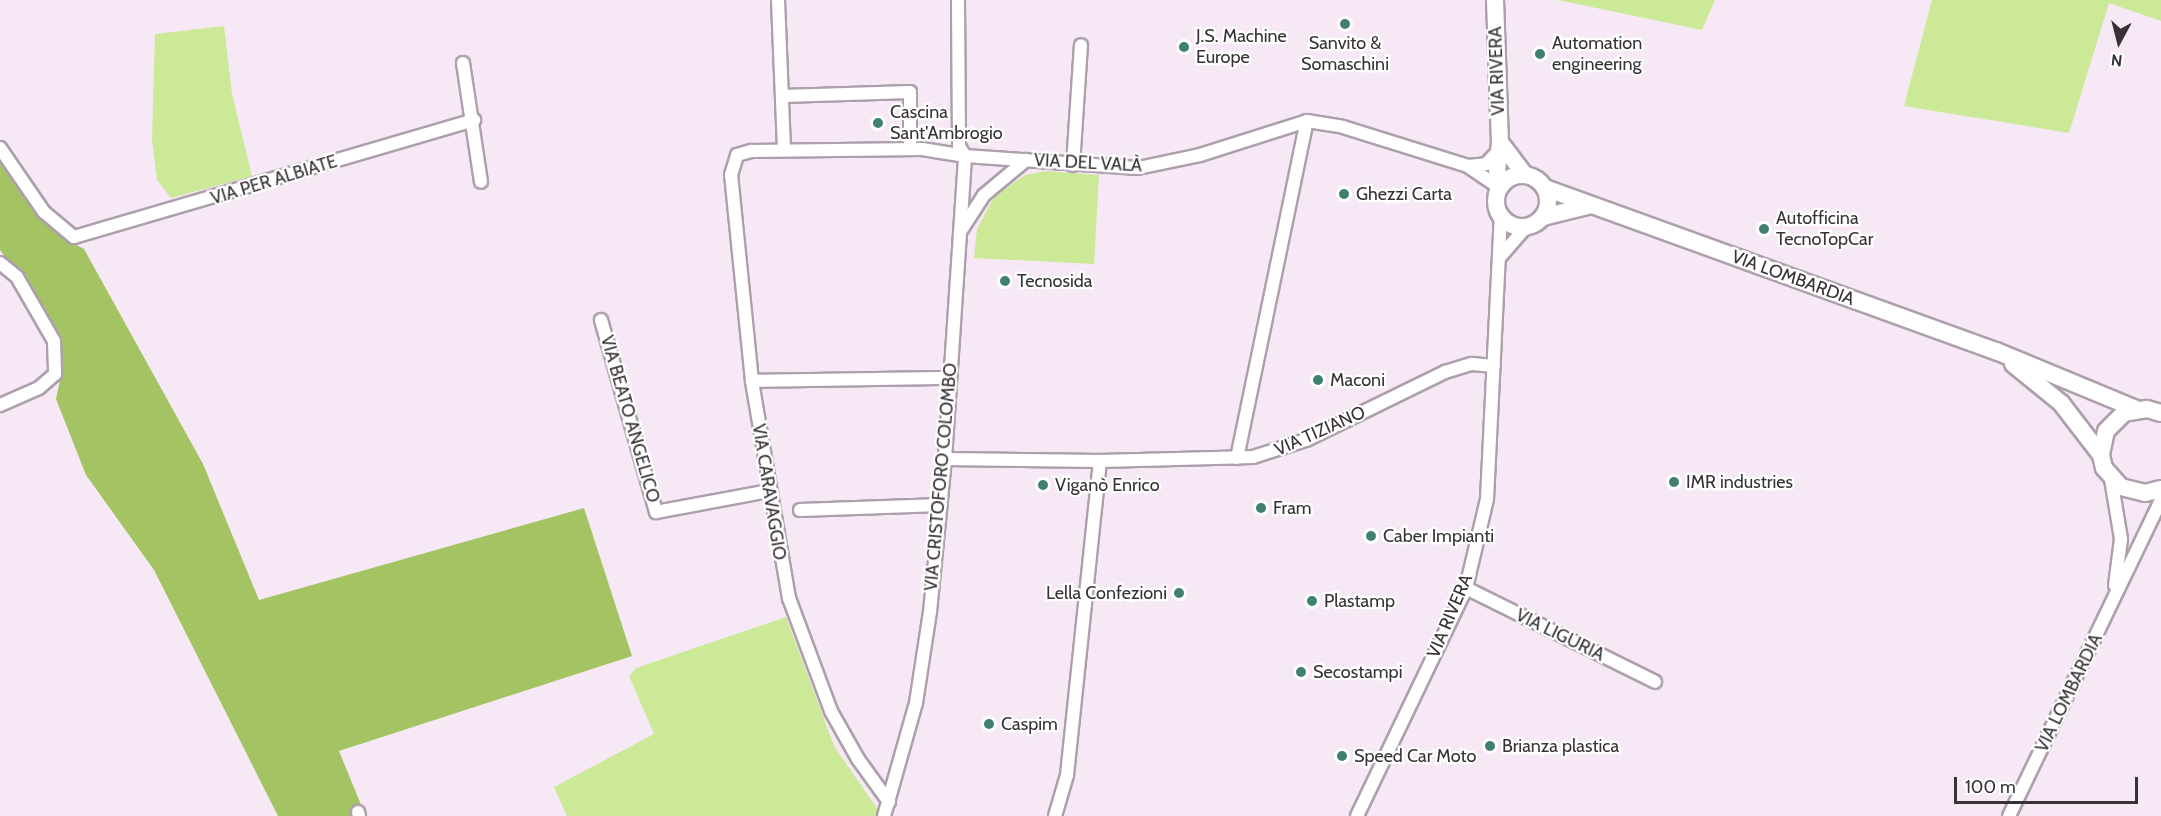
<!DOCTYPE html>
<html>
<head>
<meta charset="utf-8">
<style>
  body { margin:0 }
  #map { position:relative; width:2161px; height:816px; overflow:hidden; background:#f6e8f5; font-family:Cabin,sans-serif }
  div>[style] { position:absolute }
  .green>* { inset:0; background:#cce997 }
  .forest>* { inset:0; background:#a4c464 }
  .roads { filter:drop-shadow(2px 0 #ada0ac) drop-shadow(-2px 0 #ada0ac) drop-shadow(0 2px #ada0ac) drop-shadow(0 -2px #ada0ac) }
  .street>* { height:12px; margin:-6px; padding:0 6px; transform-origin:6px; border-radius:6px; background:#fff }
  .secondary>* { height:16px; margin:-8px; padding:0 8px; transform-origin:8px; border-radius:8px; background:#fff }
  .secondary>.ring { margin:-8px; padding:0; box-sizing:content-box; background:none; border:16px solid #fff; border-radius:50% }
  .dots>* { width:16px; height:16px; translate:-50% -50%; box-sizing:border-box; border:3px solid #fff; border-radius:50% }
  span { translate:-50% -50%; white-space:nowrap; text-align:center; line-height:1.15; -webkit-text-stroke:4.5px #fff; paint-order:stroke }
  .poi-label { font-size:18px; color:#383237 }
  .left { translate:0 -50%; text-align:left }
  .right { translate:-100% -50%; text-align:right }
  .street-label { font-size:18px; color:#383237 }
  .north { position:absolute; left:2089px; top:12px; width:60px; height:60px; -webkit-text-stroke:4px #fff; paint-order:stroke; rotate:187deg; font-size:16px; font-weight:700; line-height:24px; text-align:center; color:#383237 }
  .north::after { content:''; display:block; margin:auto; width:21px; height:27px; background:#383237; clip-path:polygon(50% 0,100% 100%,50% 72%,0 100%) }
  .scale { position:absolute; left:1954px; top:777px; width:184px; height:27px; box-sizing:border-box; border:3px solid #383237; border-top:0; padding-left:8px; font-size:18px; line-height:21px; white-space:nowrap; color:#383237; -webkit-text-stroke:4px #fff; paint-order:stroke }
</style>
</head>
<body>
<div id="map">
  <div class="green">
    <i style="clip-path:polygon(1558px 0,1715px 0,1702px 30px)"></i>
    <i style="clip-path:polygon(1932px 0,2161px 0,2161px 21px,2109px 3px,2069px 133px,1904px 106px)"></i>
    <i style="clip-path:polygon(224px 26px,232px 94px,252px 176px,171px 198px,157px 180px,152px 140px,155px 34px)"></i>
    <i style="clip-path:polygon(1046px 171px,1099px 175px,1094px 264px,974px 258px,977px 229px,994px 197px,1025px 175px)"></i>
    <i style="clip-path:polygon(786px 617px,834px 746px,878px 810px,876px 816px,567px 816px,554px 787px,654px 734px,629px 676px,636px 668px)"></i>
  </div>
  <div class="forest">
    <i style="clip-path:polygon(0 163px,41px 216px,67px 240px,84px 249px,203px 464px,259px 600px,584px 508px,632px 656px,339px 751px,364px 812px,356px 816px,278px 816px,154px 570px,86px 475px,56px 399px,63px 366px,60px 344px,36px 297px,0 250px)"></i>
  </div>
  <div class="roads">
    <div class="street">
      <i style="left:778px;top:0;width:150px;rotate:87.7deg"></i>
      <i style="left:958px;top:0;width:146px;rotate:89.6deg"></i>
      <i style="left:959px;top:146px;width:12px;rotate:59deg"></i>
      <i style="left:463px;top:63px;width:120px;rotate:81.4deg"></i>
      <i style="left:783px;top:96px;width:127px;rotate:-1.8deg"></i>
      <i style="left:910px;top:92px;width:57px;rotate:90deg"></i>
      <i style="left:0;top:148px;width:78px;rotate:55.5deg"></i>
      <i style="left:44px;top:212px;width:39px;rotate:40deg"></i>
      <i style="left:74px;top:237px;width:417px;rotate:-16.3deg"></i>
      <i style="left:1073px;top:165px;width:120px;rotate:-86.2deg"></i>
      <i style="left:1469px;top:167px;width:37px;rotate:34deg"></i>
      <i style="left:960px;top:232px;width:44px;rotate:-57deg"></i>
      <i style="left:984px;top:195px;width:55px;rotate:-39.8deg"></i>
      <i style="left:1499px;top:258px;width:43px;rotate:-48.8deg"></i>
      <i style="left:0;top:263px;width:22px;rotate:39deg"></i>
      <i style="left:17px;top:277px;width:74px;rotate:60deg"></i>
      <i style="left:54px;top:341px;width:33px;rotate:88deg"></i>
      <i style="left:55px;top:374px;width:21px;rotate:139deg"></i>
      <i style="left:39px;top:388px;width:43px;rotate:156.4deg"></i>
      <i style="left:601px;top:320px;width:200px;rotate:74deg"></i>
      <i style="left:656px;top:512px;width:114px;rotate:-10.6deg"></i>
      <i style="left:752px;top:381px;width:198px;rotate:-0.9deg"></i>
      <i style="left:1237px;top:458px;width:344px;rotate:-78.3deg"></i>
      <i style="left:945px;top:459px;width:155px;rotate:0.7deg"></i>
      <i style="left:1100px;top:461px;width:153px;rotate:-1.5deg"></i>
      <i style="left:1253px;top:457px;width:56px;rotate:-17.8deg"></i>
      <i style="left:1306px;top:440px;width:155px;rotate:-26.1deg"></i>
      <i style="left:1445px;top:372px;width:28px;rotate:-17deg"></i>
      <i style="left:1472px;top:364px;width:22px;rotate:5deg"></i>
      <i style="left:2111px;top:479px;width:61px;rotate:80.5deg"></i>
      <i style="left:2121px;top:539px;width:47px;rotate:97.3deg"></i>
      <i style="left:800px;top:510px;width:141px;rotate:-2deg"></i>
      <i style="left:1466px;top:588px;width:211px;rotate:26.4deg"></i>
      <i style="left:889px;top:802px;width:53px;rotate:-125.8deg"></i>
      <i style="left:858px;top:759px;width:55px;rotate:-119.4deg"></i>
      <i style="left:831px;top:711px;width:121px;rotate:-110.4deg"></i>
      <i style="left:789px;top:598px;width:220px;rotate:-99.7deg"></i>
      <i style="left:752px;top:381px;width:207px;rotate:-95.8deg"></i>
      <i style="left:731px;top:175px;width:21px;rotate:-73deg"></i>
      <i style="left:737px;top:155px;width:15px;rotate:-16deg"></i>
      <i style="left:751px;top:151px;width:171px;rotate:-0.7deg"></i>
      <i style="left:922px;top:149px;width:44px;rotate:9.2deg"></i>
      <i style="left:965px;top:156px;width:173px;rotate:4deg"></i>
      <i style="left:1138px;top:168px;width:63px;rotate:-11.8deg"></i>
      <i style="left:1200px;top:155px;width:112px;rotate:-17.6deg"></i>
      <i style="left:1307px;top:121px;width:36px;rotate:9deg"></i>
      <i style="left:1343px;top:127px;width:131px;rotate:17.3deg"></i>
      <i style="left:1468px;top:166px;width:18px;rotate:-6deg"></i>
      <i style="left:1486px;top:164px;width:19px;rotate:-47deg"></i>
      <i style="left:358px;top:812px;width:4px;rotate:76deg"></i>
      <i style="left:884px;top:816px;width:117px;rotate:-74.2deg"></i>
      <i style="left:916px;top:703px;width:92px;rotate:-81.3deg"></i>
      <i style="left:930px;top:612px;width:154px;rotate:-84.4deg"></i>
      <i style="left:945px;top:459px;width:304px;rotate:-86.2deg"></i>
      <i style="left:1055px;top:816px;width:43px;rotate:-73.7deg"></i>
      <i style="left:1067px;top:775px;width:316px;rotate:-84deg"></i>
      <i style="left:1357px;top:816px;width:253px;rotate:-64.4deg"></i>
      <i style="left:1466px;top:588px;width:91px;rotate:-76.7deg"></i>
      <i style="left:1487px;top:499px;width:283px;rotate:-87.2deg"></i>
      <i style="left:2009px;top:816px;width:351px;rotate:-64.3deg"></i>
    </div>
    <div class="secondary">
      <i style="left:1495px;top:0;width:142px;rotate:88deg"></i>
      <i style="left:1500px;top:142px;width:28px;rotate:96deg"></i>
      <i style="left:1497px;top:170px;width:16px;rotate:75deg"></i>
      <i style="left:1500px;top:142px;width:41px;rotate:52.9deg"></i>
      <i class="ring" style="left:1496px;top:175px;width:36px;height:36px"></i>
      <i style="left:1545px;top:188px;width:480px;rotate:19.9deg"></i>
      <i style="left:1996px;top:351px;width:152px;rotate:22.5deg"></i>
      <i style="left:1543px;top:217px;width:49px;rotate:-14deg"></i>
      <i style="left:2013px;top:364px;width:62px;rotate:39.1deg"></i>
      <i style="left:2061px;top:403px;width:66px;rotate:52.4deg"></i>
      <i style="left:2161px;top:413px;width:15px;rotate:-164deg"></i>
      <i style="left:2147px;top:409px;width:23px;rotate:170deg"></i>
      <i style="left:2124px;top:413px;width:25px;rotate:135deg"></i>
      <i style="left:2106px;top:431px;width:25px;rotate:102deg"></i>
      <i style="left:2101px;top:455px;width:13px;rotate:77deg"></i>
      <i style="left:2104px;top:468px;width:25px;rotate:48deg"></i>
      <i style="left:2121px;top:487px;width:25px;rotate:14deg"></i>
      <i style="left:2145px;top:493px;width:16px;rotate:-14deg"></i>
    </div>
  </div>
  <div class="dots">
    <i style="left:1345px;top:24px;background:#3f806f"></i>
    <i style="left:1184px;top:47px;background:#3f806f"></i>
    <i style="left:1540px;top:54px;background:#3f806f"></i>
    <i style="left:878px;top:123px;background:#3f806f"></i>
    <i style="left:1344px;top:194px;background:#3f806f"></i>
    <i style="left:1764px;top:229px;background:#3f806f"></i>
    <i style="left:1005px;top:281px;background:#3f806f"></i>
    <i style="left:1318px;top:380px;background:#3f806f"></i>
    <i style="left:1674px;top:482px;background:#3f806f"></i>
    <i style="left:1043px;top:485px;background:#3f806f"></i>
    <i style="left:1261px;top:508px;background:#3f806f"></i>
    <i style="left:1371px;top:536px;background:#3f806f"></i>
    <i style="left:1179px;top:593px;background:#3f806f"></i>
    <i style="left:1312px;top:601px;background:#3f806f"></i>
    <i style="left:1301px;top:672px;background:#3f806f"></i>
    <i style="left:989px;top:724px;background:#3f806f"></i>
    <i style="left:1490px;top:746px;background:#3f806f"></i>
    <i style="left:1342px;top:756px;background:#3f806f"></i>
  </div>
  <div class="poi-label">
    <span class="left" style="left:1196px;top:47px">J.S. Machine<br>Europe</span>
    <span style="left:1345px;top:54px">Sanvito &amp;<br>Somaschini</span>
    <span class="left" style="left:1552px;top:54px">Automation<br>engineering</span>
    <span class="left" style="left:890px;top:123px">Cascina<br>Sant'Ambrogio</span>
    <span class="left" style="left:1356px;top:194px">Ghezzi Carta</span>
    <span class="left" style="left:1776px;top:229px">Autofficina<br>TecnoTopCar</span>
    <span class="left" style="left:1017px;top:281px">Tecnosida</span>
    <span class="left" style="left:1330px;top:380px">Maconi</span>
    <span class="left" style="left:1686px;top:482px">IMR industries</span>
    <span class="left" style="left:1055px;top:485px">Viganò Enrico</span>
    <span class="left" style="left:1273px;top:508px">Fram</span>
    <span class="left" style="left:1383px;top:536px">Caber Impianti</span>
    <span class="right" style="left:1167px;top:593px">Lella Confezioni</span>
    <span class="left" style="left:1324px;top:601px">Plastamp</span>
    <span class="left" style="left:1313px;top:672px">Secostampi</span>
    <span class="left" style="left:1001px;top:724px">Caspim</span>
    <span class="left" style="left:1502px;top:746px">Brianza plastica</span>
    <span class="left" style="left:1354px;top:756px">Speed Car Moto</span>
  </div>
  <div class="street-label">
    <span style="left:1497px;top:71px;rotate:-92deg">VIA RIVERA</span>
    <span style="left:1088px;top:163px;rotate:3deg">VIA DEL VALÀ</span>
    <span style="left:274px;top:180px;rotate:-17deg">VIA PER ALBIATE</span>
    <span style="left:1793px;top:278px;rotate:20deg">VIA LOMBARDIA</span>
    <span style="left:630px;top:419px;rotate:74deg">VIA BEATO ANGELICO</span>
    <span style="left:1320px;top:431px;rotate:-24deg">VIA TIZIANO</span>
    <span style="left:941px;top:477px;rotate:-85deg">VIA CRISTOFORO COLOMBO</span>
    <span style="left:769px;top:492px;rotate:81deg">VIA CARAVAGGIO</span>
    <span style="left:1450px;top:616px;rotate:-67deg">VIA RIVERA</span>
    <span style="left:1560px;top:635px;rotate:26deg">VIA LIGURIA</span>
    <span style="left:2069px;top:693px;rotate:-64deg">VIA LOMBARDIA</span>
  </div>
  <div class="north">N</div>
  <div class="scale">100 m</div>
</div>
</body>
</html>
